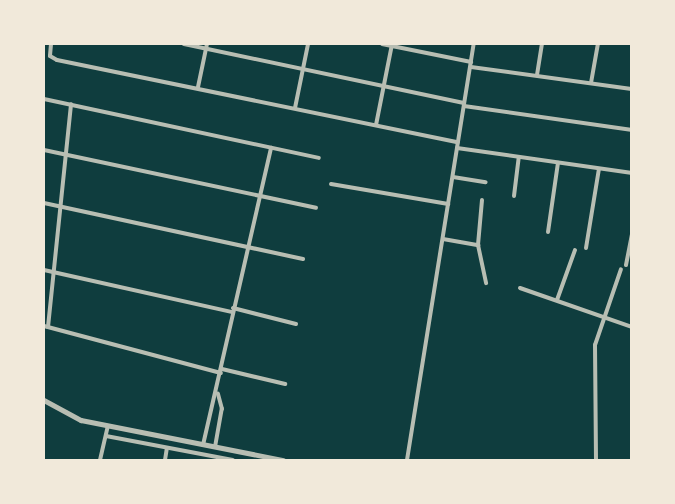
<!DOCTYPE html>
<html>
<head>
<meta charset="utf-8">
<style>
  body { margin:0 }
  #map { position:relative; width:675px; height:504px; overflow:hidden; background:#0f3d3e; font-family:"Golos Text",sans-serif }
  div>[style] { position:absolute }
  .minor>* { height:4px; margin:-2px; padding:0 2px; transform-origin:2px; border-radius:2px; background:#b8beb3 }
  .tertiary>* { height:4.5px; margin:-2.25px; padding:0 2.25px; transform-origin:2.25px; border-radius:2.25px; background:#b8beb3 }
  span { translate:-50% -50%; white-space:nowrap; text-align:center; line-height:1.15; -webkit-text-stroke:4.5px #f1e9da; paint-order:stroke }
  .frame { position:absolute; inset:0; border:45px solid #f1e9da; pointer-events:none }
</style>
</head>
<body>
<div id="map">
  <div class="minor">
    <i style="left:51px;top:44px;width:12px;rotate:95deg"></i>
    <i style="left:50px;top:56px;width:8px;rotate:30deg"></i>
    <i style="left:57px;top:60px;width:409px;rotate:11.6deg"></i>
    <i style="left:184px;top:44px;width:286px;rotate:11.9deg"></i>
    <i style="left:382px;top:44px;width:91px;rotate:11.4deg"></i>
    <i style="left:471px;top:67px;width:162px;rotate:7.8deg"></i>
    <i style="left:537px;top:75px;width:31px;rotate:-81deg"></i>
    <i style="left:591px;top:83px;width:40px;rotate:-80deg"></i>
    <i style="left:198px;top:87px;width:44px;rotate:-78.2deg"></i>
    <i style="left:44px;top:99px;width:281px;rotate:12.1deg"></i>
    <i style="left:464px;top:106px;width:170px;rotate:8.1deg"></i>
    <i style="left:295px;top:108px;width:65px;rotate:-78.5deg"></i>
    <i style="left:376px;top:125px;width:83px;rotate:-78.8deg"></i>
    <i style="left:457px;top:148px;width:177px;rotate:8.1deg"></i>
    <i style="left:44px;top:150px;width:278px;rotate:12deg"></i>
    <i style="left:453px;top:177px;width:33px;rotate:9deg"></i>
    <i style="left:331px;top:184px;width:119px;rotate:9.7deg"></i>
    <i style="left:514px;top:196px;width:39px;rotate:-83deg"></i>
    <i style="left:482px;top:200px;width:45px;rotate:95.1deg"></i>
    <i style="left:478px;top:245px;width:39px;rotate:78deg"></i>
    <i style="left:44px;top:203px;width:265px;rotate:12.2deg"></i>
    <i style="left:548px;top:232px;width:70px;rotate:-81.8deg"></i>
    <i style="left:443px;top:239px;width:36px;rotate:10deg"></i>
    <i style="left:586px;top:248px;width:80px;rotate:-80.7deg"></i>
    <i style="left:626px;top:265px;width:31px;rotate:-79deg"></i>
    <i style="left:44px;top:270px;width:193px;rotate:12.6deg"></i>
    <i style="left:520px;top:288px;width:119px;rotate:19.2deg"></i>
    <i style="left:557px;top:300px;width:53px;rotate:-70.2deg"></i>
    <i style="left:233px;top:308px;width:65px;rotate:14.3deg"></i>
    <i style="left:44px;top:326px;width:183px;rotate:14.9deg"></i>
    <i style="left:48px;top:327px;width:224px;rotate:-84.1deg"></i>
    <i style="left:222px;top:369px;width:65px;rotate:13.4deg"></i>
    <i style="left:106px;top:436px;width:129px;rotate:10.7deg"></i>
    <i style="left:203px;top:445px;width:305px;rotate:-77.1deg"></i>
    <i style="left:215px;top:447px;width:39px;rotate:-80deg"></i>
    <i style="left:222px;top:409px;width:16px;rotate:-105deg"></i>
    <i style="left:100px;top:460px;width:35px;rotate:-77deg"></i>
    <i style="left:165px;top:460px;width:12px;rotate:-81deg"></i>
    <i style="left:407px;top:460px;width:421px;rotate:-80.9deg"></i>
    <i style="left:596px;top:460px;width:115px;rotate:-90.5deg"></i>
    <i style="left:595px;top:345px;width:80px;rotate:-71.1deg"></i>
  </div>
  <div class="tertiary">
    <i style="left:44px;top:400px;width:42px;rotate:28.4deg"></i>
    <i style="left:81px;top:420px;width:206px;rotate:11.2deg"></i>
  </div>
  <div class="frame"></div>
</div>
</body>
</html>
